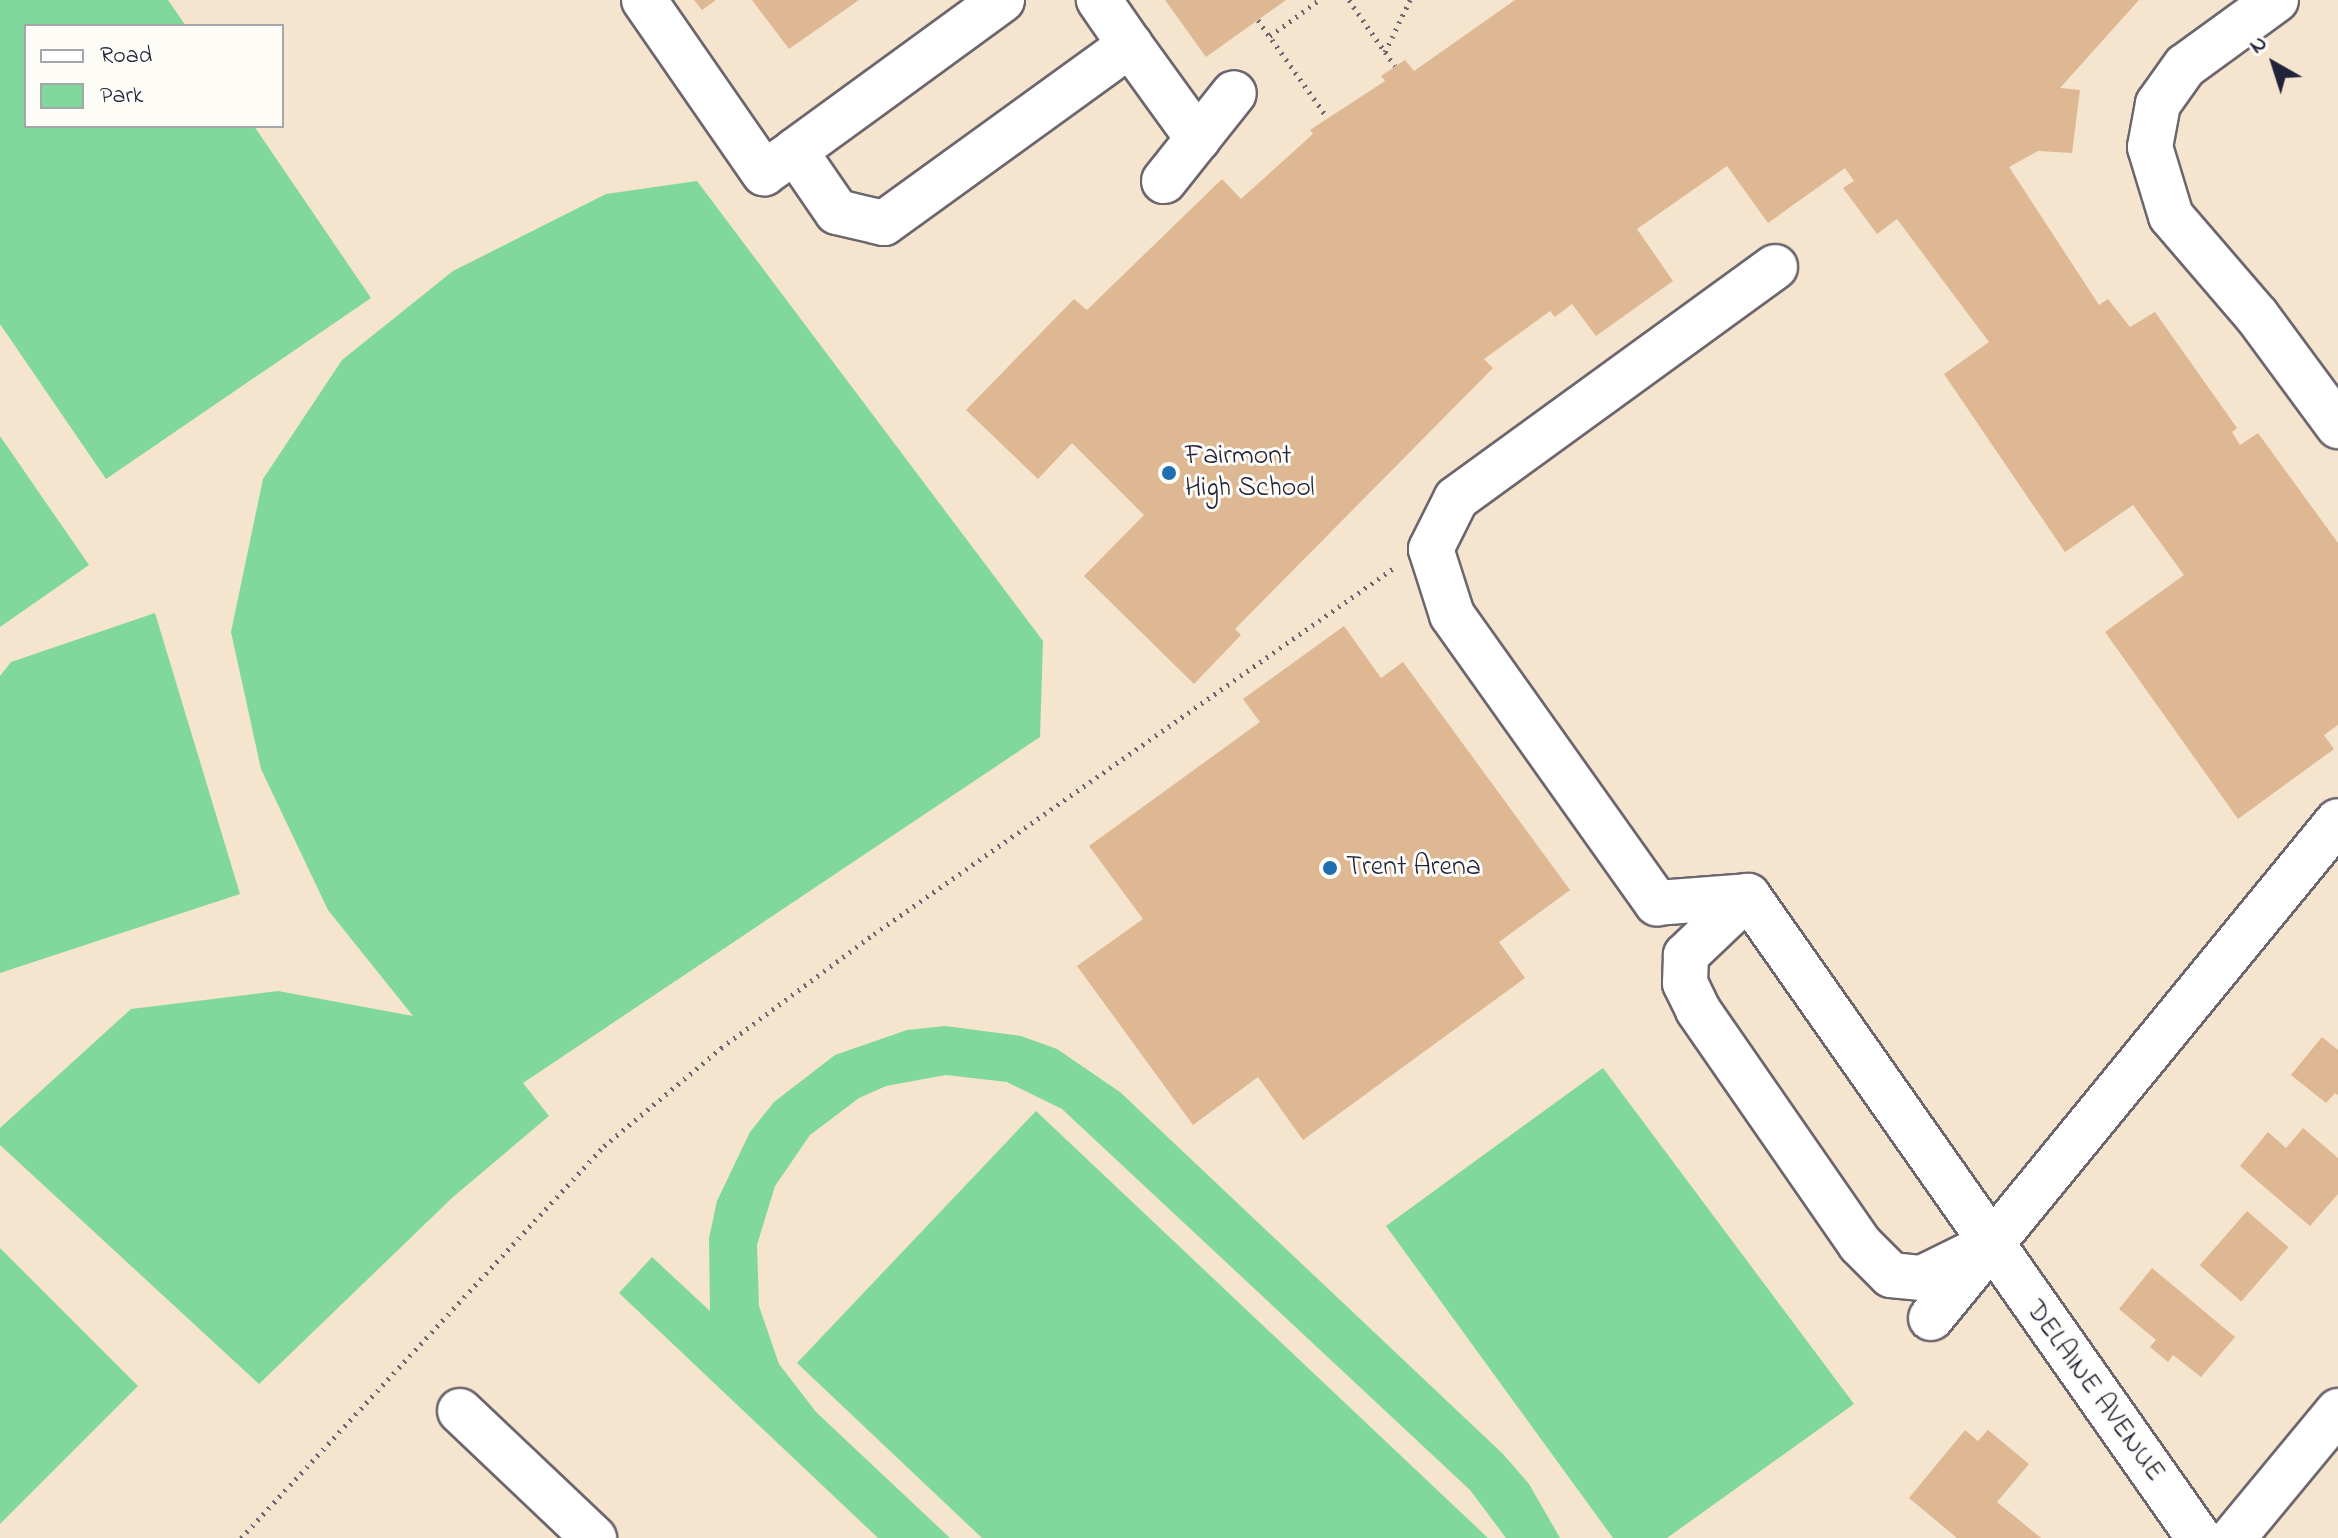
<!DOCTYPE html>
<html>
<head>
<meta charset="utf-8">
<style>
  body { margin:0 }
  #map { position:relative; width:2338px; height:1538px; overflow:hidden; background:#f5e5ce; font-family:"Indie Flower",sans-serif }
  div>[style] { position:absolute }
  .green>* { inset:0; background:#80d89d }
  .building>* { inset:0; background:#ddb892; transform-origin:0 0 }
  .path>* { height:5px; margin-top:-2.5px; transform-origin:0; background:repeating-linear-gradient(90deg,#6c666e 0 2px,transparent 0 8px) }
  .roads { filter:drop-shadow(2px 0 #6c666e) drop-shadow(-2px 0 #6c666e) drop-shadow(0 2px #6c666e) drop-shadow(0 -2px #6c666e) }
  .minor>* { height:44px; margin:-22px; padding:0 22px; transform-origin:22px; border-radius:22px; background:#fff }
  .dots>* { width:22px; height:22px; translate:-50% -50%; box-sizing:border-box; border:4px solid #fdfcf7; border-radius:50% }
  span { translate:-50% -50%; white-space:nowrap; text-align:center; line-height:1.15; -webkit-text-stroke:6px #fdfcf7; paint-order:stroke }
  .poi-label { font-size:28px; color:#22223b }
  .left { translate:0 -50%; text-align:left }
  .street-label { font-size:28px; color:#22223b }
  .legend { position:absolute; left:24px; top:24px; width:260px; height:104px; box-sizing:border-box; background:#fdfcf7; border:2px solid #a5a5ac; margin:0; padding:10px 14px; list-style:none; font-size:24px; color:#22223b }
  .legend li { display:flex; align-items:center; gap:16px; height:40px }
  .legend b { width:40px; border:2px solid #a5a5ac }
  .north { position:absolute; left:2234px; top:24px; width:80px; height:80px; -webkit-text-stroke:6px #fdfcf7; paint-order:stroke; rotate:321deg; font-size:22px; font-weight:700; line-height:32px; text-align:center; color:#22223b }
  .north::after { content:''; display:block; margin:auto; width:28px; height:36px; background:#22223b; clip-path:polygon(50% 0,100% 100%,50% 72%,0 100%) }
</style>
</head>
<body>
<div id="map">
  <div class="green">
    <i style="clip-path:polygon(0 0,168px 0,186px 26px,26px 26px,26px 126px,254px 126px,371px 298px,106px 479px,0 324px)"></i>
    <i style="clip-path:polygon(697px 181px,1043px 641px,1040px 737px,523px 1083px,549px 1116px,453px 1197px,259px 1384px,0 1145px,0 1128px,131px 1009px,278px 991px,413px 1016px,328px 910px,261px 769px,231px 632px,263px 479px,342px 360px,453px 271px,606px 194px)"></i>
    <i style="clip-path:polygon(0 436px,89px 565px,0 627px)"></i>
    <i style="clip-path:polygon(155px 613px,240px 894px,0 973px,0 676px,11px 662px)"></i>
    <i style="clip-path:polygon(945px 1026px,1021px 1036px,1057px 1049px,1120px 1092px,1503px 1454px,1529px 1484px,1560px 1538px,1506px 1538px,1470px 1490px,1062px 1109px,1007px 1082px,946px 1075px,886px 1086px,859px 1098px,810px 1135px,775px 1186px,757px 1245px,759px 1306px,779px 1364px,816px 1412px,950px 1538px,878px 1538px,619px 1293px,652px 1257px,710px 1311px,709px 1238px,717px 1201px,750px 1132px,774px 1102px,835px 1055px,907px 1030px)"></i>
    <i style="clip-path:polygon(1603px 1068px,1854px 1404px,1667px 1538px,1613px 1538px,1386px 1226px)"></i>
    <i style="clip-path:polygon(1036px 1111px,1488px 1538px,982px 1538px,797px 1363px)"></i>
    <i style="clip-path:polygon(0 1248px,138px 1386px,0 1524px)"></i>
  </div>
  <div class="building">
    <i style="clip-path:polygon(694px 0,716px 0,702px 10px)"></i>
    <i style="clip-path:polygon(752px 0,859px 0,789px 49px)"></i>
    <i style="clip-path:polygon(1165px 0,1286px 0,1206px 57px)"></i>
    <i style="clip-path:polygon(1515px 0,2139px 0,2060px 88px,2080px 90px,2072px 153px,2038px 151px,2009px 167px,2099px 305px,2108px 299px,2130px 327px,2155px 312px,2237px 428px,2232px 432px,2240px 445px,2258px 433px,2338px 543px,2338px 725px,2324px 735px,2334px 749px,2238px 819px,2105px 632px,2184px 575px,2133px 505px,2065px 552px,1944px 374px,1989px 342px,1897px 219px,1877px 234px,1843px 188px,1854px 181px,1845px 168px,1768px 223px,1727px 166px,1637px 229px,1673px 281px,1596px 336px,1572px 304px,1555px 317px,1550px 311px,1484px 359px,1493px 368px,1235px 629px,1241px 635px,1194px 684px,1084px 576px,1144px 515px,1072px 443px,1038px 479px,966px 410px,1074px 299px,1087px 310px,1222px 179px,1241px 199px,1313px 134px,1310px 130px,1385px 81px,1381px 76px,1405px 60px,1414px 71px)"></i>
    <i style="clip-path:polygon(1344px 626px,1381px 678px,1403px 662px,1570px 890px,1499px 942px,1525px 978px,1303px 1140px,1258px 1077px,1193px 1125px,1077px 966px,1143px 919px,1089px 846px,1260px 722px,1243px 699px)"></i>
    <i style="clip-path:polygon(2322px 1037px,2338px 1050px,2338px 1095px,2335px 1093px,2326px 1103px,2291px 1075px)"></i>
    <i style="clip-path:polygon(2303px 1128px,2338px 1158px,2338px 1194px,2310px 1226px,2240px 1166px,2268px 1132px,2286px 1148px)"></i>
    <i style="left:2247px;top:1211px;width:55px;height:72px;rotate:41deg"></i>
    <i style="clip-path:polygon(2152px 1268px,2235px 1337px,2201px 1377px,2173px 1355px,2168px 1362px,2150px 1347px,2156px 1340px,2119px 1309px)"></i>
    <i style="clip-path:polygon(1965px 1430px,1978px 1441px,1988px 1430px,2029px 1464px,1997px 1502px,2041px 1538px,1957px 1538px,1909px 1498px)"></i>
  </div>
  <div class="path">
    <i style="left:1349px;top:0;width:63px;rotate:55.3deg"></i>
    <i style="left:1385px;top:52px;width:58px;rotate:-64.3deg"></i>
    <i style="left:1258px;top:20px;width:119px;rotate:54.6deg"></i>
    <i style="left:1270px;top:36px;width:61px;rotate:-36.3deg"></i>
    <i style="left:1385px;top:52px;width:17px;rotate:54deg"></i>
    <i style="left:241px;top:1538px;width:534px;rotate:-47.2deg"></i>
    <i style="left:604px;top:1146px;width:153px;rotate:-39.9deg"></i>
    <i style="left:721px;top:1048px;width:191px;rotate:-36.7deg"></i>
    <i style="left:874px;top:934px;width:637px;rotate:-35.16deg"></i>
  </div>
  <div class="roads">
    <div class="minor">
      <i style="left:644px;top:0;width:211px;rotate:55.3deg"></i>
      <i style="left:764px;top:173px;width:38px;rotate:-35deg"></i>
      <i style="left:1002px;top:0;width:256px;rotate:143.9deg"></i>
      <i style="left:795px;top:151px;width:74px;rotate:55.5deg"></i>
      <i style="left:837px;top:212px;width:48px;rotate:13.2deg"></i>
      <i style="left:884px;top:223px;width:304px;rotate:-35.9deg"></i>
      <i style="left:1130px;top:45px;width:55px;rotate:-124.6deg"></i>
      <i style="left:2276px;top:0;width:112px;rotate:144deg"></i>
      <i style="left:2185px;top:66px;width:47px;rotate:125.4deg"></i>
      <i style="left:2158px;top:104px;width:44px;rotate:100.5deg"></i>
      <i style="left:2150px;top:147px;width:72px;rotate:73.1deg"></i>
      <i style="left:2171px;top:216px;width:132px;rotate:49.3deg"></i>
      <i style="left:2257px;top:316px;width:137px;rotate:53.6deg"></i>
      <i style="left:1130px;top:45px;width:116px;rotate:54.1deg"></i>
      <i style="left:1164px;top:181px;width:112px;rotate:-51.5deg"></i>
      <i style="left:1775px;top:267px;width:394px;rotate:144deg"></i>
      <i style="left:1456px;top:499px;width:56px;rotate:116.6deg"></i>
      <i style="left:1431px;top:549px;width:69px;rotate:72.3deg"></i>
      <i style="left:1452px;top:615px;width:354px;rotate:54.6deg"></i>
      <i style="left:1657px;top:903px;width:91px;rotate:-4.4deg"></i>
      <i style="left:1748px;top:896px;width:785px;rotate:54.91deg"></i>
      <i style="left:1748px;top:896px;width:86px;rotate:136.4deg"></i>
      <i style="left:1686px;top:955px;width:28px;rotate:92deg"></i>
      <i style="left:1685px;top:983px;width:30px;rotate:64deg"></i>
      <i style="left:1698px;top:1010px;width:285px;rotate:55.3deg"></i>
      <i style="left:1860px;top:1244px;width:44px;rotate:45deg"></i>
      <i style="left:1891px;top:1275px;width:31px;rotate:6deg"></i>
      <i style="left:1922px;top:1278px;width:64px;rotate:-26.2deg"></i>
      <i style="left:1931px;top:1318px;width:642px;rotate:-50.69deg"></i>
      <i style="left:460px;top:1411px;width:185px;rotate:43.5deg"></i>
      <i style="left:2233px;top:1538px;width:165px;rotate:-50.4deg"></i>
    </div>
  </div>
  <div class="dots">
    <i style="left:1169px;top:473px;background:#1f6fb2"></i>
    <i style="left:1330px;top:868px;background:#1f6fb2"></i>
  </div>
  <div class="poi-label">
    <span class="left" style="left:1185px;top:473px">Fairmont<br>High School</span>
    <span class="left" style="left:1346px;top:868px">Trent Arena</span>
  </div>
  <div class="street-label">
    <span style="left:2094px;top:1392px;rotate:54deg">DELAINE AVENUE</span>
  </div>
  <ul class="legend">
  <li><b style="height:10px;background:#fff"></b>Road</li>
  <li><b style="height:22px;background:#80d89d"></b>Park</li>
  </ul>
  <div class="north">N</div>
</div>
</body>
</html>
